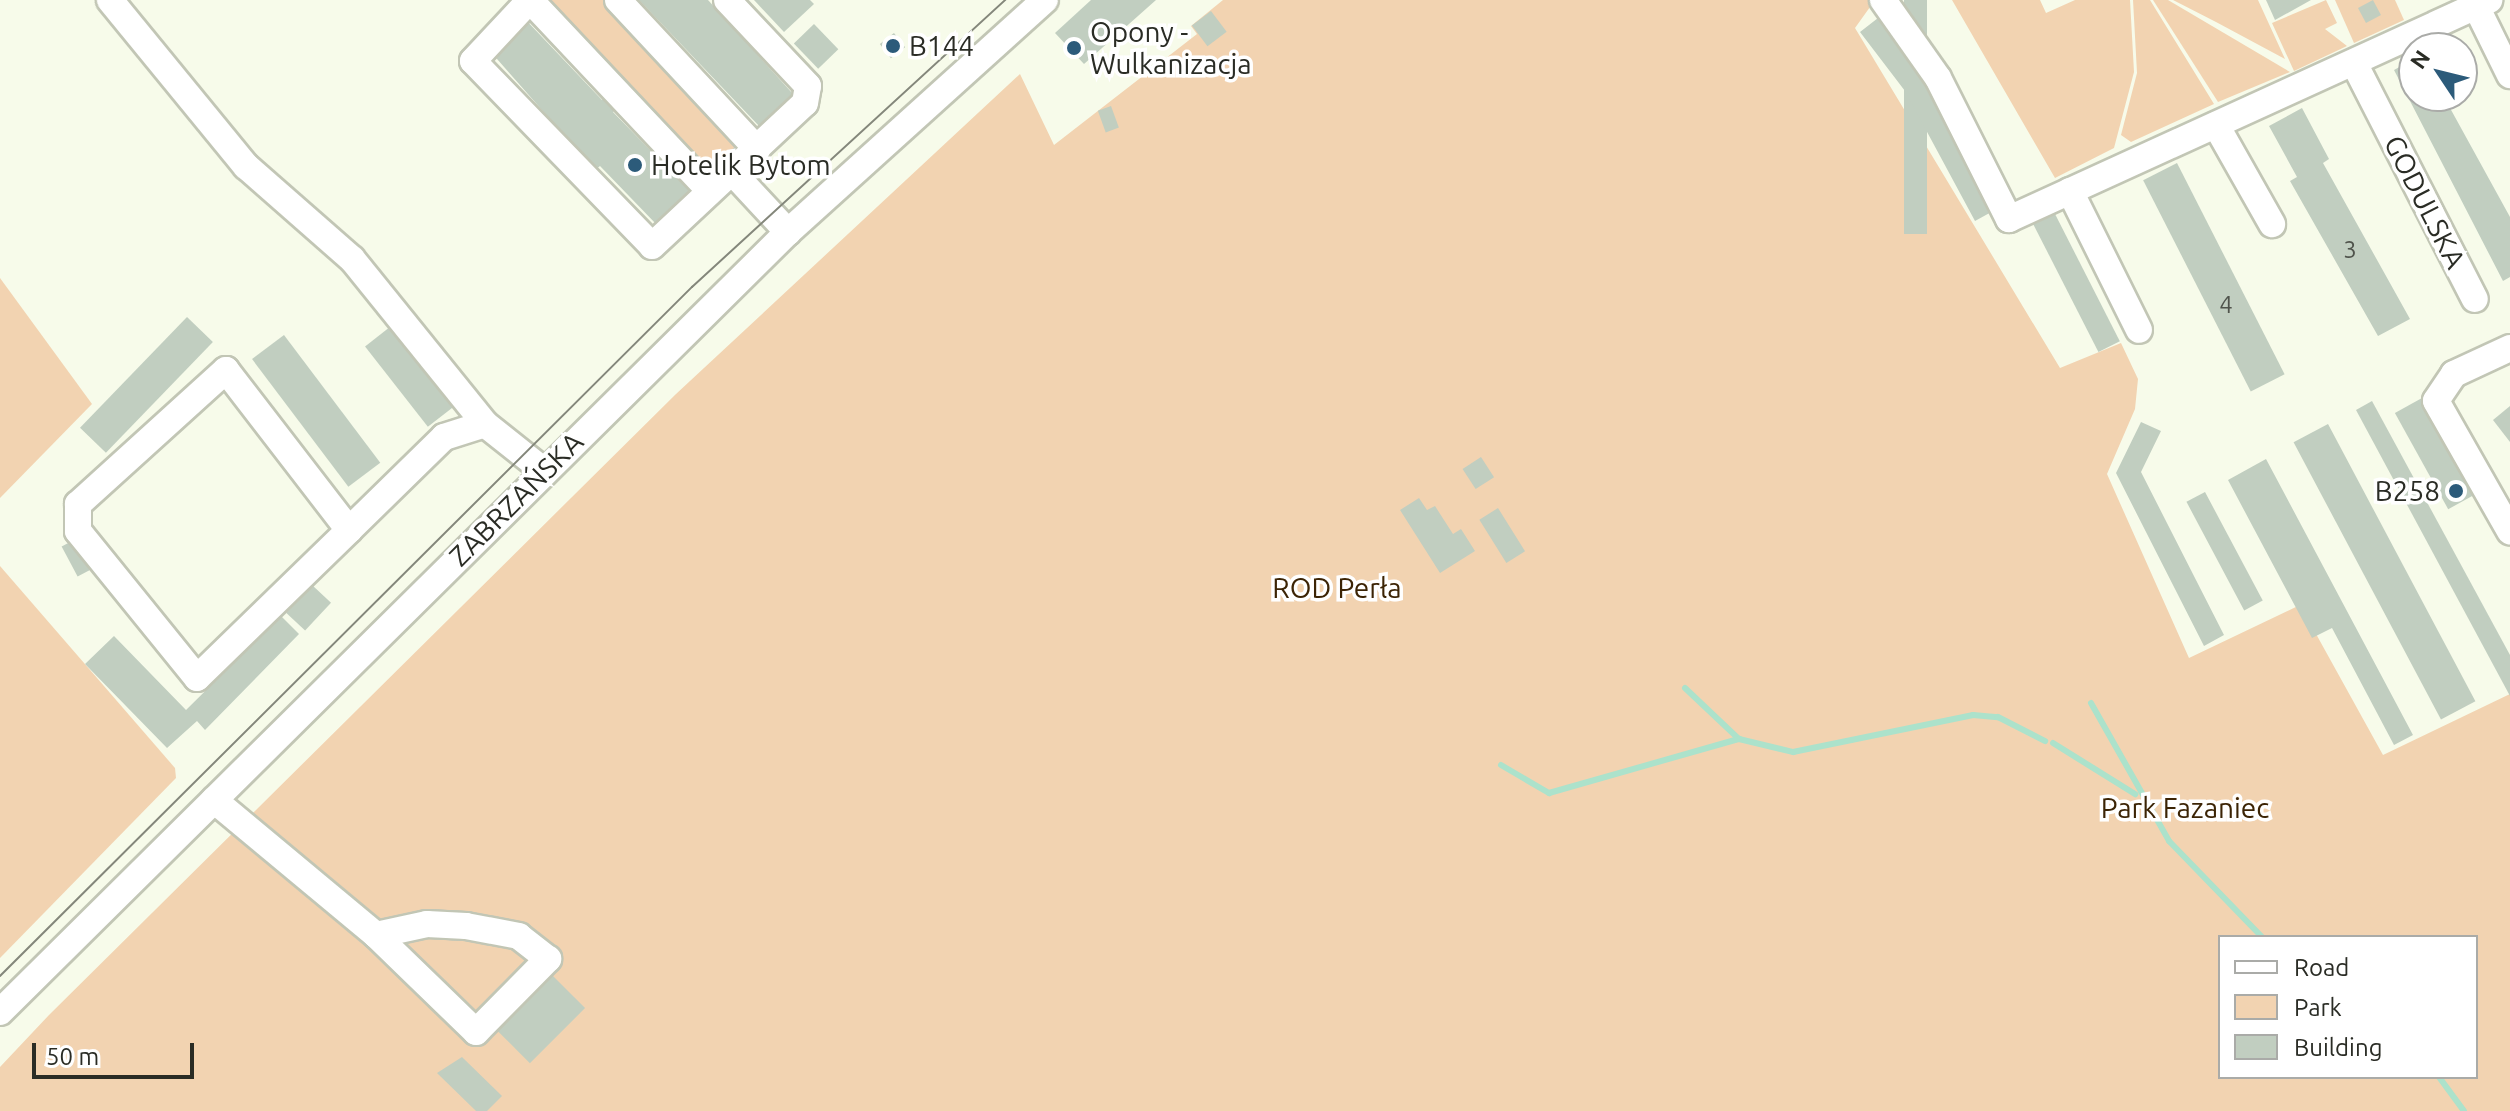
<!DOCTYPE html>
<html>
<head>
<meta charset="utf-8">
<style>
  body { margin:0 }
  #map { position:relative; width:2510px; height:1111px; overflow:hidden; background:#f7fbea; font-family:Ubuntu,sans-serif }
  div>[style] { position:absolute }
  .green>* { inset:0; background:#f2d3b1 }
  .stream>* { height:6px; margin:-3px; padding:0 3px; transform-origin:3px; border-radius:3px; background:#ace2cb }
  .building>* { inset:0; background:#c1cec0; transform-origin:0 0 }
  .roads { filter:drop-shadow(2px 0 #c2c6b5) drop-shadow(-2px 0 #c2c6b5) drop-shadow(0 2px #c2c6b5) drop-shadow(0 -2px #c2c6b5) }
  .minor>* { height:26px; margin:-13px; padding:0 13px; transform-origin:13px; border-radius:13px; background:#fff }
  .tram>* { height:2px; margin:-1px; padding:0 1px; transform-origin:1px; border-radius:1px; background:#84877b }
  .dots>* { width:22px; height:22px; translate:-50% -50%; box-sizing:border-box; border:4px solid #fff; border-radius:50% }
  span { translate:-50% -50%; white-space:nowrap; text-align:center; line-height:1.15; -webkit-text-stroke:7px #fff; paint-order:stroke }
  .number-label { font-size:24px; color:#50544c }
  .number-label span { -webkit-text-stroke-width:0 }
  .poi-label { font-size:28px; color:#2a2c25 }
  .left { translate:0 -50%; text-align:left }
  .right { translate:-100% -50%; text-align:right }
  .street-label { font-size:28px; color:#2a2c25 }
  .park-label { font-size:28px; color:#3c2405 }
  .legend { position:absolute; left:2218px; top:935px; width:260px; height:144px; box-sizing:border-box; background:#fff; border:2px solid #aaaba8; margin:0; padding:10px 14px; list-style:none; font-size:24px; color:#2a2c25 }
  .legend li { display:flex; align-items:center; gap:16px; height:40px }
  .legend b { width:40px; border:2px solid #aaaba8 }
  .north { position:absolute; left:2398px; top:32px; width:80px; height:80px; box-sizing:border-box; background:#fff; border:2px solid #aaaba8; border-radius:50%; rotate:305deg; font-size:22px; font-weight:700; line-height:32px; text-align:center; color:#2a2c25 }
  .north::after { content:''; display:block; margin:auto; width:28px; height:36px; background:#2c5b7a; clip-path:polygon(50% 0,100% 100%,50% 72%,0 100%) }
  .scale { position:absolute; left:32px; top:1043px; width:162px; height:36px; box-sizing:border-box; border:4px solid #2a2c25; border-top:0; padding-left:10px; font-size:24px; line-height:28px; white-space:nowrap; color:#2a2c25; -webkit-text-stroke:6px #fff; paint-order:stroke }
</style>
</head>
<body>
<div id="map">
  <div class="green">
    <i style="clip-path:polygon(548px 0,608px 0,745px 144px,709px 179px)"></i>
    <i style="clip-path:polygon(evenodd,1223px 0,1875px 0,1855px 28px,2060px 368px,2121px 343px,2138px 379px,2135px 409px,2107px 474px,2189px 658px,2300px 605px,2383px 755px,2510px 694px,2510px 1111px,0 1111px,0 1067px,49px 1015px,676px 394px,1020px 74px,1054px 145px,1197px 34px,1191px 26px,1223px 0,2220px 937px,2476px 937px,2476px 1077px,2220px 1077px,2220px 937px)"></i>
    <i style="clip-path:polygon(1952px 0,2040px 0,2046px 13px,2075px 0,2130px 0,2134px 72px,2114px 148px,2055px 178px)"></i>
    <i style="clip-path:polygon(2133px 0,2150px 0,2214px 104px,2131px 142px,2121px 135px,2137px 73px)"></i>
    <i style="clip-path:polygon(2153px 0,2168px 0,2290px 72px,2218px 102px)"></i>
    <i style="clip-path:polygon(2173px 0,2258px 0,2285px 59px,2216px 22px)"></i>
    <i style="clip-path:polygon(2326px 0,2337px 23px,2325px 29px,2347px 46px,2294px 71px,2272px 23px)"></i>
    <i style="clip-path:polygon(2335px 0,2395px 0,2404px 20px,2354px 43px)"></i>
    <i style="clip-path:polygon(0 278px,92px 404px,0 498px)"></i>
    <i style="clip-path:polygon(0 566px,175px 768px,176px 778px,0 958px)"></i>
  </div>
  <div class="stream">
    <i style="left:1685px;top:688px;width:74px;rotate:43.4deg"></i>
    <i style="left:1739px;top:739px;width:56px;rotate:13.5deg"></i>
    <i style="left:1793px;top:752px;width:184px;rotate:-11.6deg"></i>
    <i style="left:1973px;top:715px;width:25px;rotate:5deg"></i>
    <i style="left:1998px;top:717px;width:53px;rotate:27.1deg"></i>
    <i style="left:2091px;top:703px;width:159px;rotate:60.5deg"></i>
    <i style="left:2169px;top:841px;width:134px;rotate:45.9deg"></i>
    <i style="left:2053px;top:743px;width:97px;rotate:31.9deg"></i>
    <i style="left:1501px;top:765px;width:56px;rotate:30.3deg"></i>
    <i style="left:1549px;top:793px;width:198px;rotate:-15.9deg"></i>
    <i style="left:2439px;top:1077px;width:42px;rotate:53.7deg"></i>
  </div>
  <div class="building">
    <i style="clip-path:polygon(639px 0,708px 0,793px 94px,759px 126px)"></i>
    <i style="clip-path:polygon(754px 0,810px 0,814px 4px,784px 32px)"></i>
    <i style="clip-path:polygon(1091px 0,1156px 0,1084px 64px,1055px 33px)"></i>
    <i style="left:1904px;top:0;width:23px;height:234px"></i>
    <i style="clip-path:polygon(2266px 0,2311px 0,2275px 20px)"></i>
    <i style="left:2373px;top:0;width:17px;height:17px;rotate:62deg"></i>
    <i style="left:1211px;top:11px;width:26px;height:24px;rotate:53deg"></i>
    <i style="clip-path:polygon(524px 18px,602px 100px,611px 91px,622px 103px,613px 112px,691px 192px,657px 225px,600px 166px,595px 170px,490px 51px)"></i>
    <i style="clip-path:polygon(1878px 18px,1925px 80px,1995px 210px,1975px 221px,1905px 91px,1860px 32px)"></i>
    <i style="left:814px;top:24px;width:35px;height:28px;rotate:46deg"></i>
    <i style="left:894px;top:33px;width:18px;height:18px;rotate:52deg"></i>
    <i style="clip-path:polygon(2414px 59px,2414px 96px,2450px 96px,2450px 108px,2510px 217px,2510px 277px,2503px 281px,2394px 70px)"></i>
    <i style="left:1111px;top:106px;width:23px;height:14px;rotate:70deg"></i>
    <i style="clip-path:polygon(2302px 108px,2329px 159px,2323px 163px,2410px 319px,2378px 336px,2290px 181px,2297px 177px,2269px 126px)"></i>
    <i style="left:2177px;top:163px;width:237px;height:38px;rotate:63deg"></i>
    <i style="left:2054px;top:212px;width:145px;height:24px;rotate:63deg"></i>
    <i style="left:187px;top:317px;width:36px;height:154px;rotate:44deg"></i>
    <i style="left:395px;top:323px;width:102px;height:38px;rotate:52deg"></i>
    <i style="left:284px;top:335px;width:160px;height:40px;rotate:53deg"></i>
    <i style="left:2422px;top:398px;width:110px;height:31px;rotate:61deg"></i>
    <i style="clip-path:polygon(2372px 401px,2510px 655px,2510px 696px,2356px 410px)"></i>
    <i style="clip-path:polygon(2510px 406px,2510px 442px,2493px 420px)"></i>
    <i style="clip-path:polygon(2141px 422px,2161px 431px,2141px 472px,2224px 635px,2204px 646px,2116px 473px)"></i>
    <i style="left:2328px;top:424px;width:314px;height:39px;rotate:62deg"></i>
    <i style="left:1481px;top:457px;width:24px;height:22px;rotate:57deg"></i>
    <i style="clip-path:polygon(2266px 459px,2413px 735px,2394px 745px,2332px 628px,2312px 638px,2228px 480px)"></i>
    <i style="left:2205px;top:492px;width:123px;height:21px;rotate:62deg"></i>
    <i style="clip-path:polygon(1419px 498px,1427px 510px,1435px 506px,1453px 534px,1461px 529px,1475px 551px,1440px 573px,1400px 510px)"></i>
    <i style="left:1498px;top:508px;width:51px;height:22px;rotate:58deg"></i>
    <i style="left:74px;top:540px;width:34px;height:14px;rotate:62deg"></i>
    <i style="left:312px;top:585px;width:26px;height:38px;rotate:43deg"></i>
    <i style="clip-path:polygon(281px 616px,299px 634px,205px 730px,197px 721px,167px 748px,85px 664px,114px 636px,186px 710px)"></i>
    <i style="left:549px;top:972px;width:51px;height:78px;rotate:45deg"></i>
    <i style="clip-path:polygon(462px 1057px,502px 1096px,487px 1111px,476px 1111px,437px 1073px)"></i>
  </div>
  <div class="roads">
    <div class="minor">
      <i style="left:110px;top:0;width:215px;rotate:50.7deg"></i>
      <i style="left:246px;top:166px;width:141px;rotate:41.3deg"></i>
      <i style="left:352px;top:259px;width:212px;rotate:51.1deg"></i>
      <i style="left:530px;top:0;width:261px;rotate:46.7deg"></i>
      <i style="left:618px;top:0;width:204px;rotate:47deg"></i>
      <i style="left:1883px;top:0;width:95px;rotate:54.8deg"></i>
      <i style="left:1938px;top:78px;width:158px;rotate:63.3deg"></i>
      <i style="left:2009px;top:219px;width:528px;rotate:-24.52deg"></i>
      <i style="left:529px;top:1px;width:82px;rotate:133deg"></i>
      <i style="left:473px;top:61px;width:257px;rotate:45.9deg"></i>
      <i style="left:652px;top:246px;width:209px;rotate:-43.1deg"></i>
      <i style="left:805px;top:103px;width:17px;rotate:-80deg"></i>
      <i style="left:808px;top:86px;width:118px;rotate:-133.3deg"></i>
      <i style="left:2476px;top:6px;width:77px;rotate:63.8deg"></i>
      <i style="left:2354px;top:63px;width:265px;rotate:62.9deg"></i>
      <i style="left:2216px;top:125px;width:114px;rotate:60.5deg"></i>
      <i style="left:735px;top:175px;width:78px;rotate:47.1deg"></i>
      <i style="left:2070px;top:191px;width:155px;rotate:63.6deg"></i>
      <i style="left:2510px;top:348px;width:62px;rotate:155.1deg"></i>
      <i style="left:2454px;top:374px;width:32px;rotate:124deg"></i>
      <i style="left:2436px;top:401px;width:150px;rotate:60.4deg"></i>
      <i style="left:349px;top:530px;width:202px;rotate:-127.6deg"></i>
      <i style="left:226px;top:370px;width:200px;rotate:137.8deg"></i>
      <i style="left:78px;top:504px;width:27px;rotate:90deg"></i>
      <i style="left:78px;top:531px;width:189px;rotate:51deg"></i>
      <i style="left:197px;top:678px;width:212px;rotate:-44.2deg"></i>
      <i style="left:349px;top:530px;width:133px;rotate:-44.4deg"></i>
      <i style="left:444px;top:437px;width:43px;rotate:-17.6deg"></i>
      <i style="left:485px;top:424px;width:75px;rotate:38.5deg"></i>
      <i style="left:214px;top:800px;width:211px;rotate:39.8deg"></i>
      <i style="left:376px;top:935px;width:139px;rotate:44.1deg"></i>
      <i style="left:476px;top:1032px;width:103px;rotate:-45.4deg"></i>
      <i style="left:548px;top:959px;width:37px;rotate:-142deg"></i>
      <i style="left:519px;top:936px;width:54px;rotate:-169.3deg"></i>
      <i style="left:466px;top:926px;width:39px;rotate:-177deg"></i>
      <i style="left:427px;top:924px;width:52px;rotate:167.8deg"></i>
      <i style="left:0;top:1012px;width:1109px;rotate:-44.71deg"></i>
      <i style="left:788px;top:232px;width:346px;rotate:-42.1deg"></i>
    </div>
  </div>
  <div class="tram">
    <i style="left:0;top:976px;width:977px;rotate:-44.88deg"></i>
    <i style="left:692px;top:287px;width:425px;rotate:-42.5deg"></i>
  </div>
  <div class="dots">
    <i style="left:893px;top:46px;background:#2c5b7a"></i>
    <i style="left:1074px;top:48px;background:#2c5b7a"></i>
    <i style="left:635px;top:165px;background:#2c5b7a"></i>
    <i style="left:2456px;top:491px;background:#2c5b7a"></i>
  </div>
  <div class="number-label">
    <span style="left:2350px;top:250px">3</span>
    <span style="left:2226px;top:305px">4</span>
  </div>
  <div class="poi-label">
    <span class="left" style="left:1090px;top:48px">Opony -<br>Wulkanizacja</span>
    <span class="left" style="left:909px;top:46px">B144</span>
    <span class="left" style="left:651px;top:165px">Hotelik Bytom</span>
    <span class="right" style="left:2440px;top:491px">B258</span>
  </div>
  <div class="street-label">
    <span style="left:2425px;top:202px;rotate:63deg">GODULSKA</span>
    <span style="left:516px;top:499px;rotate:-45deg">ZABRZAŃSKA</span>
  </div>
  <div class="park-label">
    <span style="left:1337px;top:588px">ROD Perła</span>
    <span style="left:2185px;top:808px">Park Fazaniec</span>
  </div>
  <ul class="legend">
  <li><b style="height:10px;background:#fff"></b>Road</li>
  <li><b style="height:22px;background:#f2d3b1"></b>Park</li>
  <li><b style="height:22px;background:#c1cec0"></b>Building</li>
  </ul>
  <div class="north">N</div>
  <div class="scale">50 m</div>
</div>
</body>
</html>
